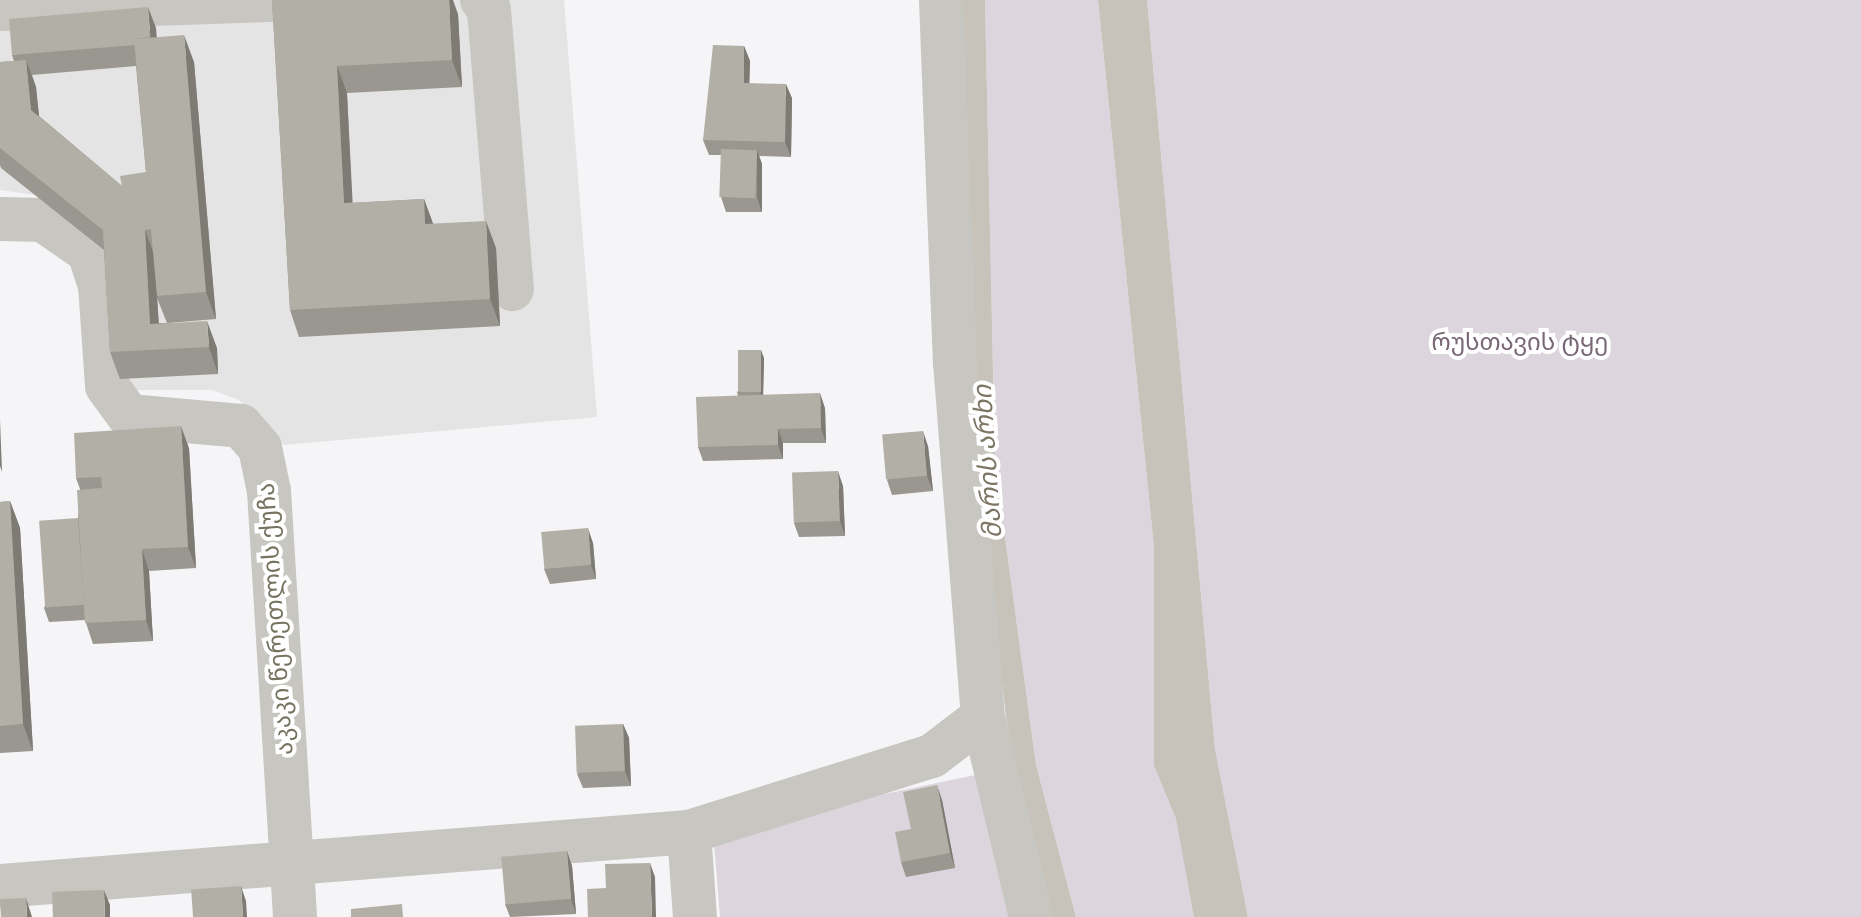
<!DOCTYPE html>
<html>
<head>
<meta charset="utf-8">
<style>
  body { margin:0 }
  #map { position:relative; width:1861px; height:917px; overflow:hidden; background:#f5f4f6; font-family:Montserrat,"Noto Sans Georgian",sans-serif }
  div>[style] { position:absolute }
  .built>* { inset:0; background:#e5e4e4 }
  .green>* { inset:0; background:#ddd5dd }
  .water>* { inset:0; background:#c7c3ba }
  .minor>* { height:44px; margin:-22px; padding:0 22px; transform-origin:22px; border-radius:22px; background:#c7c6c0 }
  .wall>* { inset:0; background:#99978f }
  .shaded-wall>* { inset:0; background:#7d7b74 }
  .building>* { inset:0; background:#b2b0a6; transform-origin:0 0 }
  span { translate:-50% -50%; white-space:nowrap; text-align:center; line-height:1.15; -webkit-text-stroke:8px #fff; paint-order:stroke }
  .park-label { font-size:24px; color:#796775 }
  .street-label { font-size:24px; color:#767360 }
  .water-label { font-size:26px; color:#7d7665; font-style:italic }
</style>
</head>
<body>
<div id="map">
  <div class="built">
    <i style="clip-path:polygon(0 0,564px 0,597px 417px,284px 445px,239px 400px,212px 390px,136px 390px,120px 379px,55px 198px,0 190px)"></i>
  </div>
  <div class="green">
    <i style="clip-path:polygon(985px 0,1098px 0,1154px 547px,1154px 766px,1180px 829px,1196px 917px,1076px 917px,1036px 765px,995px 464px)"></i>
    <i style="clip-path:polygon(1147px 0,1861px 0,1861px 917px,1248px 917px,1215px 749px)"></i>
    <i style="clip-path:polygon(975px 775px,1015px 917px,720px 917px,713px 830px)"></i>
  </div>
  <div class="water">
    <i style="clip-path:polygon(953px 0,985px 0,995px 464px,1036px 765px,1076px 917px,1047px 917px,1006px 717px,976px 458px)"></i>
    <i style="clip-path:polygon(1098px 0,1147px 0,1215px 749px,1248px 917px,1194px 917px,1176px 819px,1154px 766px,1154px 547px)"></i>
  </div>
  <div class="minor">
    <i style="left:482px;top:0;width:12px;rotate:55deg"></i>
    <i style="left:489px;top:10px;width:280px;rotate:85.3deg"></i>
    <i style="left:941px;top:0;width:362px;rotate:87.8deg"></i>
    <i style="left:955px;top:362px;width:356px;rotate:85.5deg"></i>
    <i style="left:983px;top:717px;width:206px;rotate:76.5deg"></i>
    <i style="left:0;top:9px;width:269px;rotate:-1.9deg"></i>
    <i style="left:0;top:219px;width:43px;rotate:1.3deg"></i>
    <i style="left:43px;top:220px;width:56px;rotate:34.8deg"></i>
    <i style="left:89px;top:252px;width:35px;rotate:72deg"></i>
    <i style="left:100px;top:285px;width:101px;rotate:86deg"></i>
    <i style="left:107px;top:386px;width:37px;rotate:54deg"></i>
    <i style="left:129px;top:416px;width:112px;rotate:5.1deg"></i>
    <i style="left:241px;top:426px;width:29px;rotate:49deg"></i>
    <i style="left:260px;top:448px;width:44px;rotate:78.2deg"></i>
    <i style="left:269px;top:491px;width:427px;rotate:86.5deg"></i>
    <i style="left:689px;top:832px;width:85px;rotate:86deg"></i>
    <i style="left:0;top:886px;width:691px;rotate:-4.48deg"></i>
    <i style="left:689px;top:832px;width:255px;rotate:-17.4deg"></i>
    <i style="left:932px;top:756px;width:64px;rotate:-37.4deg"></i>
  </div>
  <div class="wall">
    <i style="clip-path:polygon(272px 0,458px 14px,462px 87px,347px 93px,352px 203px,424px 199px,433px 224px,496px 248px,500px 326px,299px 337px,290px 310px)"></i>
    <i style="clip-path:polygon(evenodd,156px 28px,156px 37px,194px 62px,216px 319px,168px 323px,217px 348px,218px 374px,120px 379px,110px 352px,104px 250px,1px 168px,0 165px,0 62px,14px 61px,12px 55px,156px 28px,136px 66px,146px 172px,122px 186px,39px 116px,36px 87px,32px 75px,136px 66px,156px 28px,157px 298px,167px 323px,159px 323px,157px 298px)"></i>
    <i style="clip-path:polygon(744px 46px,750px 61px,749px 83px,792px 98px,791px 157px,759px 156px,762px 164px,762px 212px,726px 212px,721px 197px,721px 155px,709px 155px,703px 140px)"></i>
    <i style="clip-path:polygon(764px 358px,763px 395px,825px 408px,826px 443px,783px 443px,783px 459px,703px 461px,698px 447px,738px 396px,737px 392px)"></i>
    <i style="clip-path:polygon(928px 446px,933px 491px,892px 495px,887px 480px)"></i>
    <i style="clip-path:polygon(189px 448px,196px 568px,149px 571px,153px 641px,93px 644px,85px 620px,49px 622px,44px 608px,78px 518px,80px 489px,76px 478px)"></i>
    <i style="clip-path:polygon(843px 486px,845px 536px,799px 537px,794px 523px)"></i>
    <i style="clip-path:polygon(10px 501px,20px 528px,33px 751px,0 753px,0 502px)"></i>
    <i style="clip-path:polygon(593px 543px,596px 579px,550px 584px,544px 569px)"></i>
    <i style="clip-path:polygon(623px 724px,629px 738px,631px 786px,583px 788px,577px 774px)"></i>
    <i style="clip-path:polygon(942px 800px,955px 868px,906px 877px,901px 862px,911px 829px)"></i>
    <i style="clip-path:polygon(567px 851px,572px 866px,576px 914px,510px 917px,505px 904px)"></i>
  </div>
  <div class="shaded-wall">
    <i style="clip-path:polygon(449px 0,453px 0,458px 14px,462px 87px,452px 60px)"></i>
    <i style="clip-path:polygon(148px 7px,156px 28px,159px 64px,151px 43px)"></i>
    <i style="clip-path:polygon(184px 35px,194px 62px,216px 319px,206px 292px)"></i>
    <i style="clip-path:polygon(744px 46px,750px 61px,749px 97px,744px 83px)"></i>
    <i style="clip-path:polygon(26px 60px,36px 87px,41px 136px,31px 110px)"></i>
    <i style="clip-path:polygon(337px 66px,347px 93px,354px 230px,344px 203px)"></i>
    <i style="clip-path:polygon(786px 84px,792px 98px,791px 157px,785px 142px)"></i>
    <i style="clip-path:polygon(757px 150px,762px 164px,762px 212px,757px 198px)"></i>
    <i style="clip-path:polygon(424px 199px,434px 226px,425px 224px)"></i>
    <i style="clip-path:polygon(486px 221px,496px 248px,500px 326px,490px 299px)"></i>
    <i style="clip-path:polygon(145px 230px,155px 257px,160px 351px,150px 324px)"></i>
    <i style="clip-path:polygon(207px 321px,217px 348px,218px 374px,209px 347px)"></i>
    <i style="clip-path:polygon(761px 350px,764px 358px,763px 400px,760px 392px)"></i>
    <i style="clip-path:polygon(820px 393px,825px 408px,826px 443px,821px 428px)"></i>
    <i style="clip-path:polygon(0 420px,2px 472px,0 466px)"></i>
    <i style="clip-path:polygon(181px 426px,189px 448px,196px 568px,188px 547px)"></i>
    <i style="clip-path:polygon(778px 429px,783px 443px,783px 459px,778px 445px)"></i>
    <i style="clip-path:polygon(923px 431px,928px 446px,933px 491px,927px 476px)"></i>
    <i style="clip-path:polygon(838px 471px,843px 486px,845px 536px,840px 521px)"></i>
    <i style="clip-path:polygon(10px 501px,20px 528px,33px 751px,23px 724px)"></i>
    <i style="clip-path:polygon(588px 528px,593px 543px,596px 579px,591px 565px)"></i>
    <i style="clip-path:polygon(142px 549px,149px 571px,153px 641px,146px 620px)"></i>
    <i style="clip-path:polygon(623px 724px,629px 738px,631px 786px,625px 771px)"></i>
    <i style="clip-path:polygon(937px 785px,942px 800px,955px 868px,950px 853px)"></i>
    <i style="clip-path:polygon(567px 851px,572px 866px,576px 914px,571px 899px)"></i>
    <i style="clip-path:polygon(650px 863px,655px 877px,656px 917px,652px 917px)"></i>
    <i style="clip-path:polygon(241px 886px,246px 901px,247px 917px,243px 917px)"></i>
    <i style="clip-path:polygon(104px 890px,110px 905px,110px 917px,105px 917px)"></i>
    <i style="clip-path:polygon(26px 898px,32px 917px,27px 917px)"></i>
  </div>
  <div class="building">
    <i style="clip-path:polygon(272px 0,449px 0,452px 60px,337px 66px,344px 203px,424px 199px,425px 224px,486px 221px,490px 299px,290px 310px)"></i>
    <i style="clip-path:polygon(148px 7px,150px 37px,134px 39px,135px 45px,12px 55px,9px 19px)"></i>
    <i style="clip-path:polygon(184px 35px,206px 292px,157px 296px,151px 229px,145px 230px,150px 324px,207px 321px,209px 347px,110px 352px,103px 230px,0 148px,0 62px,26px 60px,31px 110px,122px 186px,120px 176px,146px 172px,134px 39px)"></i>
    <i style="clip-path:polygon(713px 45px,744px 46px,744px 83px,786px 84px,785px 142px,703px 140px)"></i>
    <i style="left:721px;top:149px;width:36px;height:48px;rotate:2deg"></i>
    <i style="left:738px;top:350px;width:23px;height:42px"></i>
    <i style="clip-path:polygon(820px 393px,821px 428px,778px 429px,778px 445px,698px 447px,696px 397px)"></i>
    <i style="clip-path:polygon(181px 426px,188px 547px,142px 549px,146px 620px,85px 623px,77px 490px,102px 488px,101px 477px,76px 478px,74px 433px)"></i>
    <i style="left:923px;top:431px;width:45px;height:41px;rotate:85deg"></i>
    <i style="left:838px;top:471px;width:50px;height:46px;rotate:88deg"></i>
    <i style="clip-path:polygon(10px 501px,23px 724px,0 726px,0 502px)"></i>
    <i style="left:78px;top:518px;width:87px;height:39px;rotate:86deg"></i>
    <i style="left:588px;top:528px;width:37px;height:47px;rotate:85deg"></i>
    <i style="left:623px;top:724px;width:47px;height:48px;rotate:88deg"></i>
    <i style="clip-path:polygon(937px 785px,950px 853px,901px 862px,895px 832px,911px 829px,903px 792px)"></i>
    <i style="left:567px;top:851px;width:48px;height:66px;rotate:85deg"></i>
    <i style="clip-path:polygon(650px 863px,652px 917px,588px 917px,587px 889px,606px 888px,605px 864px)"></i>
    <i style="left:241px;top:886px;width:31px;height:50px;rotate:86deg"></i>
    <i style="left:104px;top:890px;width:27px;height:52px;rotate:88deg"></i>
    <i style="left:26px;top:898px;width:19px;height:26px;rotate:87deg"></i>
    <i style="clip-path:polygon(402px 904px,403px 917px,351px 917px,351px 909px)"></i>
  </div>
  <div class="park-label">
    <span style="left:1520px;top:342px">რუსთავის ტყე</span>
  </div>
  <div class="street-label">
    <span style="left:275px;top:619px;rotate:-94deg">აკაკი წერეთლის ქუჩა</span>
  </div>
  <div class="water-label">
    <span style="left:988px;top:462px;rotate:-94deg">მარის არხი</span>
  </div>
</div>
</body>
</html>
